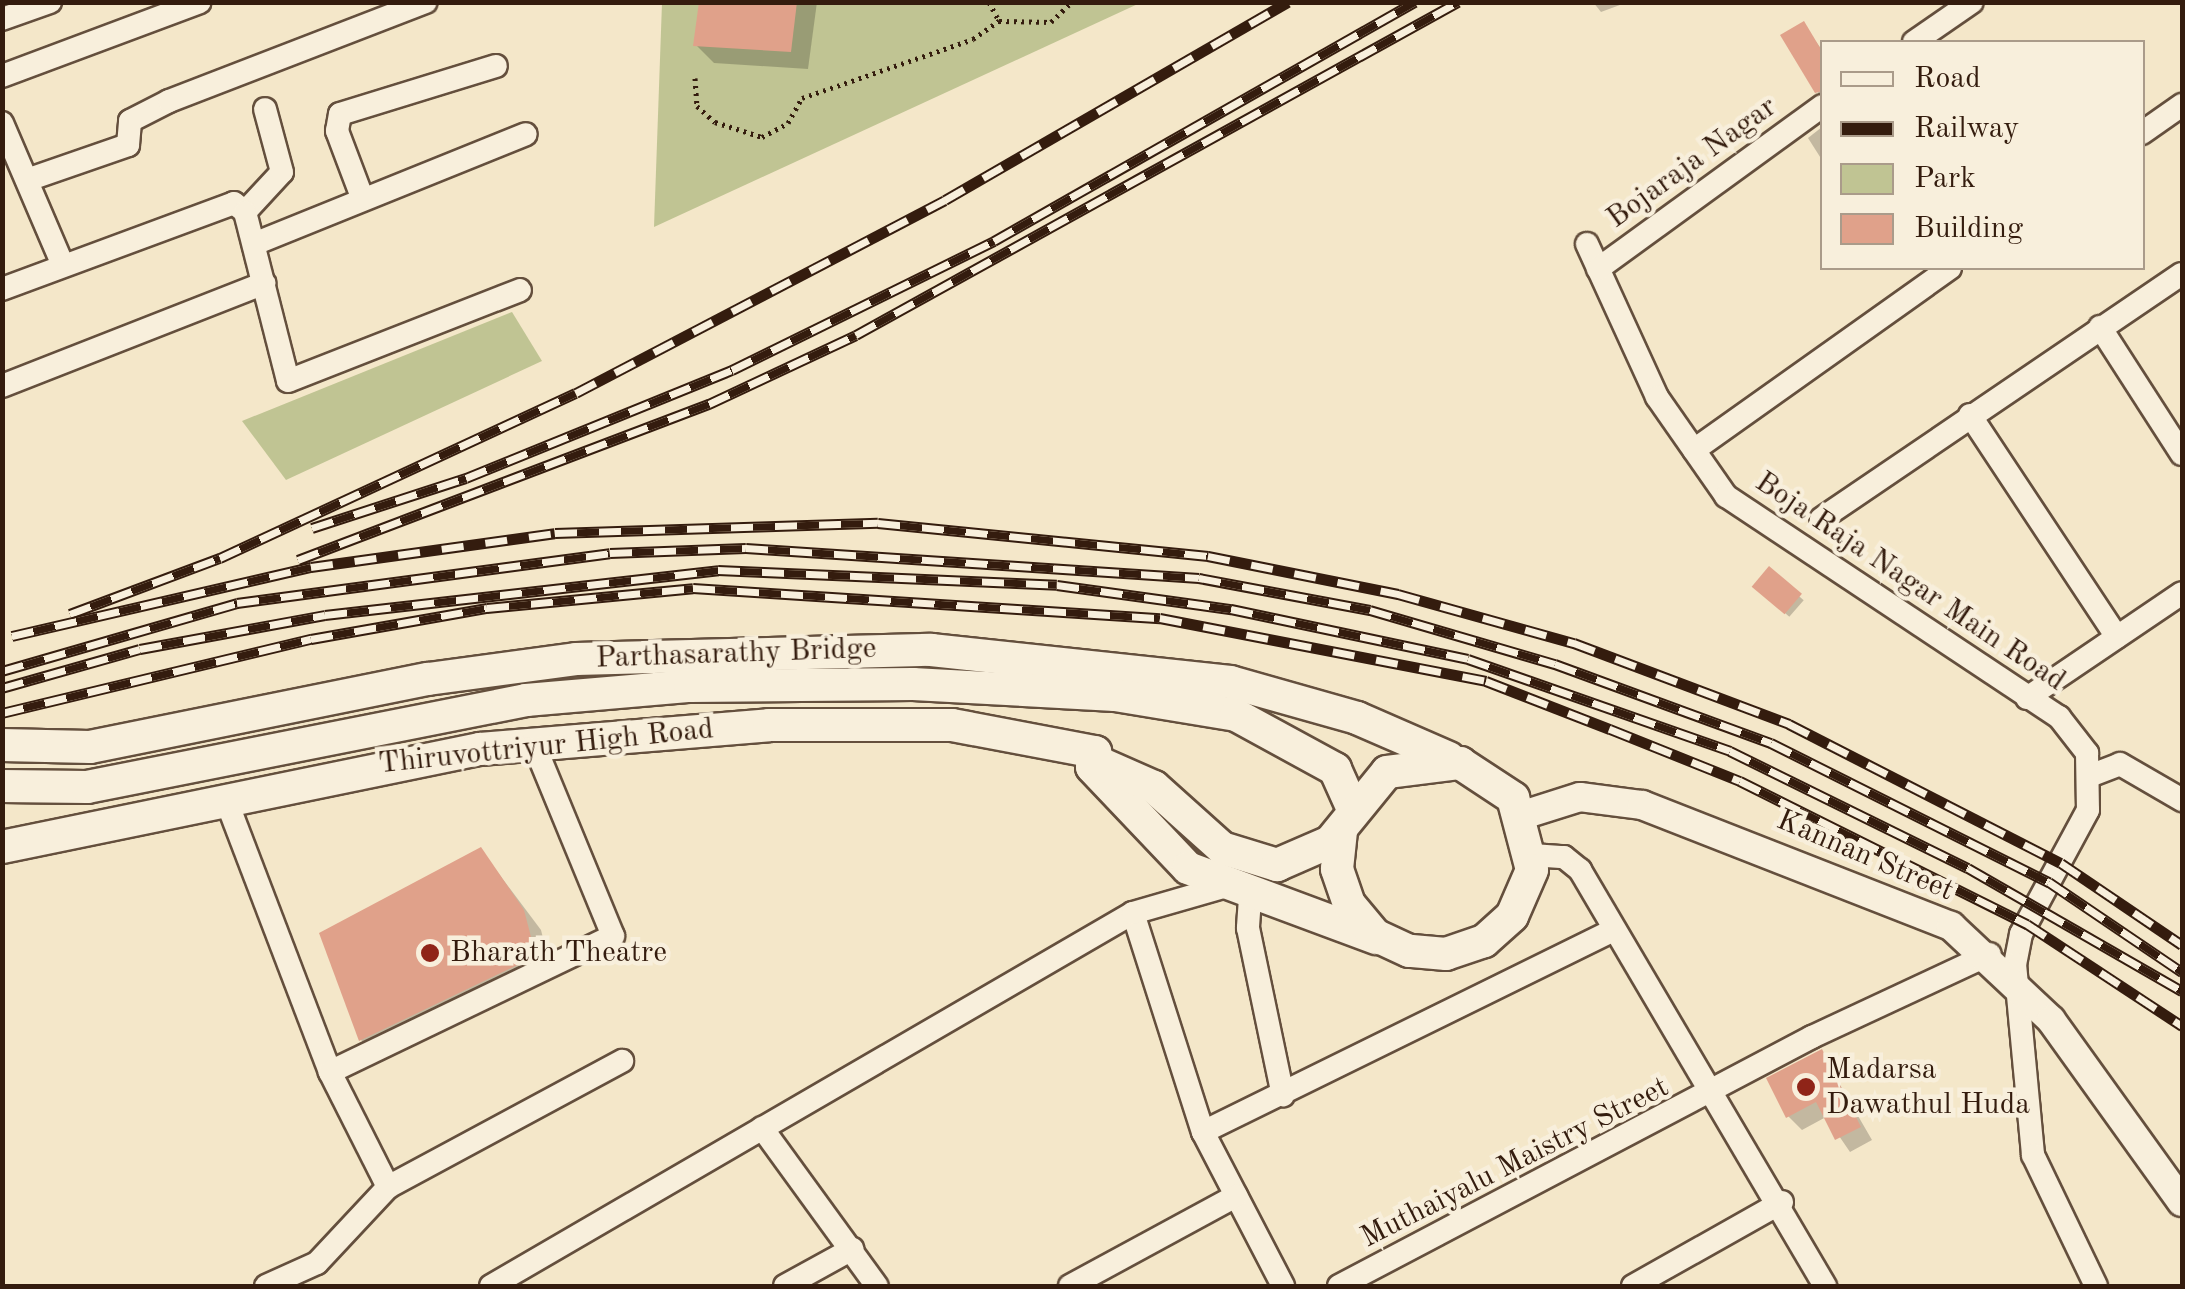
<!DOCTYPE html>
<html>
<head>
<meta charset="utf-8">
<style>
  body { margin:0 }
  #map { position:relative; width:2185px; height:1289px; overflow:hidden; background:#f4e7c9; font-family:"Old Standard TT",serif }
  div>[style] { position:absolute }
  .green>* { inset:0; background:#c0c493 }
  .shadow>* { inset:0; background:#0003; transform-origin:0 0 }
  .building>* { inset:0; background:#e0a18a; transform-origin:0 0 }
  .path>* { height:5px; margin-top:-2.5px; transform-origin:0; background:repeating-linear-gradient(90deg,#341c0e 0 2.5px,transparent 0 7.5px) }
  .roads { filter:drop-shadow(2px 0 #644f3d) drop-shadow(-2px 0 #644f3d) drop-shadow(0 2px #644f3d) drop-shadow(0 -2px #644f3d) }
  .minor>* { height:22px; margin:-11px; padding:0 11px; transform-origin:11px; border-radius:11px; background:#f8efdc }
  .tertiary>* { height:28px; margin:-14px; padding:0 14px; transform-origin:14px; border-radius:14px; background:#f8efdc }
  .secondary>* { height:32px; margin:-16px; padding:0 16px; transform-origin:16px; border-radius:16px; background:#f8efdc }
  .rail>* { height:11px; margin-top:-5.5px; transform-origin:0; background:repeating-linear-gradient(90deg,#f8efdc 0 22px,#341c0e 0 44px); box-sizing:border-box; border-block:2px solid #341c0e }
  .dots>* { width:28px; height:28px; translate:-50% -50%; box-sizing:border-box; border:5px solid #f8efdc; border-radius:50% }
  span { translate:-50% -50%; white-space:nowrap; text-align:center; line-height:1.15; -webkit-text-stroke:9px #f8efdc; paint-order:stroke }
  .street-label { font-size:30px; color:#341c0e }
  .poi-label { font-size:30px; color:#341c0e }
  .left { translate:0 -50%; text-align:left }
  .frame { position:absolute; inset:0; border:5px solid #341c0e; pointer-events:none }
  .legend { position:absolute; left:1820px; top:40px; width:325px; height:230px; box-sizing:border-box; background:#f8efdc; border:2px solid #aa9b8a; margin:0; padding:12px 18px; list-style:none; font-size:30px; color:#341c0e }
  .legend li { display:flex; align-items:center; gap:20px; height:50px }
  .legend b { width:50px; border:2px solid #aa9b8a }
</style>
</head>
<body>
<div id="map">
  <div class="green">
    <i style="clip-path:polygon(662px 3px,1140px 3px,654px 227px)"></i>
    <i style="clip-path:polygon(512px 312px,542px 361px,286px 480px,242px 421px)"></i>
  </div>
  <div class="shadow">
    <i style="clip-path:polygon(702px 2px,817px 2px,808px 69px,714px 63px,696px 45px)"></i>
    <i style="clip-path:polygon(1593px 2px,1628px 2px,1601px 12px)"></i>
    <i style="clip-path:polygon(1803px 24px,1822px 50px,1822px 97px,1816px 90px)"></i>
    <i style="clip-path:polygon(1822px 127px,1822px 160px,1808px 138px)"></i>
    <i style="left:1769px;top:570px;width:46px;height:22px;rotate:41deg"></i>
    <i style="clip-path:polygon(481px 850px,541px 930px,552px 975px,379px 1058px,361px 1040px,322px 934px)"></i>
    <i style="clip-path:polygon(1821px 1052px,1872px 1140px,1850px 1152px,1826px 1117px,1802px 1130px,1788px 1116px)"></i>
  </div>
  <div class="building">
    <i style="clip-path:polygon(699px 2px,797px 2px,791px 52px,693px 46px)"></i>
    <i style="clip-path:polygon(1804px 21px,1822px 51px,1822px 91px,1815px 93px,1780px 35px)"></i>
    <i style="left:1769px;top:566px;width:43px;height:27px;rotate:40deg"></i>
    <i style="clip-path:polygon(481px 847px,524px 910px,536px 956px,359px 1041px,319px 933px)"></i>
    <i style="clip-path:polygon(1822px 1049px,1861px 1127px,1835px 1140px,1816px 1102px,1786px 1118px,1766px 1078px)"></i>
  </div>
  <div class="path">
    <i style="left:989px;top:2px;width:21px;rotate:62deg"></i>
    <i style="left:695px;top:78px;width:28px;rotate:86deg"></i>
    <i style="left:697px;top:106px;width:24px;rotate:42deg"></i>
    <i style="left:715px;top:122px;width:49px;rotate:17.7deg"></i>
    <i style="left:762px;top:137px;width:30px;rotate:-28deg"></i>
    <i style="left:788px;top:123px;width:29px;rotate:-61deg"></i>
    <i style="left:802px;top:98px;width:181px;rotate:-19deg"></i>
    <i style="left:973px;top:39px;width:32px;rotate:-35deg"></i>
    <i style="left:999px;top:21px;width:52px;rotate:1.1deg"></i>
    <i style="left:1051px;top:22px;width:29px;rotate:-44deg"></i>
  </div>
  <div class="roads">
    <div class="minor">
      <i style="left:2px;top:19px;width:51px;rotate:-19.5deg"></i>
      <i style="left:1914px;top:42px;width:70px;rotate:-34.6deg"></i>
      <i style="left:2px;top:76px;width:211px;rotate:-20.5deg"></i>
      <i style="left:2px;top:123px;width:155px;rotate:66.8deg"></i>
      <i style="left:2142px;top:133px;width:49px;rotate:-35deg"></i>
      <i style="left:27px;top:180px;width:107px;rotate:-19.1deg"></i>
      <i style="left:128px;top:145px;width:24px;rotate:-85deg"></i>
      <i style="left:130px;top:121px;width:44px;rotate:-27.1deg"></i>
      <i style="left:169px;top:101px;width:275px;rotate:-21.1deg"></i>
      <i style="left:362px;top:197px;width:71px;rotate:-110.7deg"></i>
      <i style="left:337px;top:131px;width:17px;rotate:-80deg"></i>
      <i style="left:340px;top:114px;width:163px;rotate:-17.1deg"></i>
      <i style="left:245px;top:212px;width:54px;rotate:-47.2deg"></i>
      <i style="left:282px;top:172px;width:65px;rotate:-105.1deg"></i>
      <i style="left:254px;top:244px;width:293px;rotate:-22deg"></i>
      <i style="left:1587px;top:244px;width:168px;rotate:65.4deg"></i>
      <i style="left:1657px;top:397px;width:121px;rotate:55.1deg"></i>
      <i style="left:1726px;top:496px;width:400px;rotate:33.6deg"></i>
      <i style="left:2059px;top:717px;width:46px;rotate:52.1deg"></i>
      <i style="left:2087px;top:753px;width:57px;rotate:89deg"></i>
      <i style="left:2088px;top:810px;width:141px;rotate:118.4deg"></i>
      <i style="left:2021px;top:934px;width:31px;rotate:101deg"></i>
      <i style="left:2015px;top:964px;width:192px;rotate:84.6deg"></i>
      <i style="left:2033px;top:1155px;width:145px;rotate:64.3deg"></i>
      <i style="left:1598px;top:269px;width:277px;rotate:-36deg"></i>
      <i style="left:2px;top:289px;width:247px;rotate:-20.3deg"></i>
      <i style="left:234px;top:203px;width:14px;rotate:39deg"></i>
      <i style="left:245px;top:212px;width:174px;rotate:75.7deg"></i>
      <i style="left:288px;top:381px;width:249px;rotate:-21.4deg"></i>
      <i style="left:2100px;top:327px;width:151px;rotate:57.2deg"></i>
      <i style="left:2px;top:386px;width:282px;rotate:-21.4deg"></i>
      <i style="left:1970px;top:415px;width:266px;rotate:56.5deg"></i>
      <i style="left:1694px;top:450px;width:314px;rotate:-35.4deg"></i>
      <i style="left:1821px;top:519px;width:436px;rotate:-34.2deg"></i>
      <i style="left:2027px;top:698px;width:187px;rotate:-34.1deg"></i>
      <i style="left:2092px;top:775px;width:30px;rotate:-21deg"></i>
      <i style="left:2120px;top:764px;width:72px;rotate:30.1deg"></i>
      <i style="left:225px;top:797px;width:294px;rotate:69.1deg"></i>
      <i style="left:330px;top:1072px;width:129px;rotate:63.2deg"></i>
      <i style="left:1532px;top:855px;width:32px;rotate:4deg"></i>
      <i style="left:1564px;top:857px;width:21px;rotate:39deg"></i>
      <i style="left:1580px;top:870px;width:483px;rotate:59.5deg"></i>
      <i style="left:1250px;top:898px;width:30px;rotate:94deg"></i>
      <i style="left:1248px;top:928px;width:171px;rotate:78.2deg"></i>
      <i style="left:1133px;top:913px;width:230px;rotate:72.3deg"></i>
      <i style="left:1203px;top:1132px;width:174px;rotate:62.5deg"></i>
      <i style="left:330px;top:1072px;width:314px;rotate:-25.7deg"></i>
      <i style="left:613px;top:936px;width:210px;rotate:-112.4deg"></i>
      <i style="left:762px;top:1128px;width:195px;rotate:54deg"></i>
      <i style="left:1203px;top:1132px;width:458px;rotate:-26.2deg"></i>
      <i style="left:266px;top:1286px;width:56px;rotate:-24.3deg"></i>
      <i style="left:317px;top:1263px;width:104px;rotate:-46.9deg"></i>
      <i style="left:388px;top:1187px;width:266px;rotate:-28.3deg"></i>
      <i style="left:491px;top:1286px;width:742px;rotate:-30.16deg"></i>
      <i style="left:1133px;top:913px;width:94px;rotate:-16.1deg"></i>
      <i style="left:785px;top:1286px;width:77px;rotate:-28.9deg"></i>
      <i style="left:1070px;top:1286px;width:189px;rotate:-28.5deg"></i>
      <i style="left:1339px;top:1286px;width:535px;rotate:-27.76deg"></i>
      <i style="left:1812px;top:1037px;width:196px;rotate:-25deg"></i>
      <i style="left:1633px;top:1286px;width:171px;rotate:-29.4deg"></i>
    </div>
    <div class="tertiary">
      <i style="left:1523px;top:815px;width:60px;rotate:-17.5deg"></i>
      <i style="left:1580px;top:797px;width:63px;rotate:7.4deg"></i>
      <i style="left:1642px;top:805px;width:332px;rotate:21.4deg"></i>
      <i style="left:1951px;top:926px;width:137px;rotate:43.2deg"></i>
      <i style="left:2051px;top:1020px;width:224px;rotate:54.3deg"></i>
    </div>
    <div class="secondary">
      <i style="left:2px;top:745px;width:88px;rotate:1.3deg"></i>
      <i style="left:90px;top:747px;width:345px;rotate:-11.4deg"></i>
      <i style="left:428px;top:679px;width:149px;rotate:-7.7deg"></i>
      <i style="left:576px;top:659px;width:355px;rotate:-1.5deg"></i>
      <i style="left:931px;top:650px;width:301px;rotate:6.1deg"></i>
      <i style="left:1230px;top:682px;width:132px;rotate:15.8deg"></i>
      <i style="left:1357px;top:718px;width:100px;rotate:23.5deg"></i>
      <i style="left:1094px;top:757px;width:10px;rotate:101deg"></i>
      <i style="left:1092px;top:767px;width:139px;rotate:46.5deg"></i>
      <i style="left:1188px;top:868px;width:201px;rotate:20.4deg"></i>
      <i style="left:2px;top:786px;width:85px;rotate:0.7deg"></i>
      <i style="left:87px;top:787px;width:448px;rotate:-11.2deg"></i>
      <i style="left:526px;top:700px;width:165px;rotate:-4.9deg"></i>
      <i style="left:690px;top:686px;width:223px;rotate:-0.5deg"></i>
      <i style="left:913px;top:684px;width:202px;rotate:3.1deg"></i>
      <i style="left:1115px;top:695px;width:123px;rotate:9.4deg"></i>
      <i style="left:1236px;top:715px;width:113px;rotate:28.6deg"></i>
      <i style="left:1335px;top:769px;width:42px;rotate:65.9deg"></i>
      <i style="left:2px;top:847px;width:488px;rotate:-11.6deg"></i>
      <i style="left:480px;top:749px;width:290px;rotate:-4.7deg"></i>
      <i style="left:769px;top:725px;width:183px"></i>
      <i style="left:952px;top:725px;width:146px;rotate:10.7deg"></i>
      <i style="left:1095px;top:752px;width:10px;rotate:79deg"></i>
      <i style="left:1097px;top:762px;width:62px;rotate:23.7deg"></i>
      <i style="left:1154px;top:787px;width:91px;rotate:41.9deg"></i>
      <i style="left:1222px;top:848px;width:58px;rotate:17.2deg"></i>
      <i style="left:1277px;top:865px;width:58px;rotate:-23.5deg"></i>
      <i style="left:1330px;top:842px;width:90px;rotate:-50.8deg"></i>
      <i style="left:1387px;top:772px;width:74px;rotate:-7deg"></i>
      <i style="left:1460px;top:763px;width:64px;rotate:33.4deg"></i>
      <i style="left:1513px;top:798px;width:74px;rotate:75.2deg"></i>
      <i style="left:1532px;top:870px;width:50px;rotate:113.5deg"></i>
      <i style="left:1512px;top:916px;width:38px;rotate:138deg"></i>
      <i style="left:1484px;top:941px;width:40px;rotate:161.1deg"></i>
      <i style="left:1446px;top:954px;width:37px;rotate:-175deg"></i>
      <i style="left:1409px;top:951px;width:38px;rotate:-155deg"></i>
      <i style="left:1375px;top:935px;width:40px;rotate:-130deg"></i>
      <i style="left:1349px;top:904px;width:37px;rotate:-109deg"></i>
      <i style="left:1337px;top:869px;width:39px;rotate:-84deg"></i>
    </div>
  </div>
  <div class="rail">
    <i style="left:312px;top:528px;width:162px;rotate:-18deg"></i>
    <i style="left:466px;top:478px;width:287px;rotate:-22.1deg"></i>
    <i style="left:732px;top:370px;width:292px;rotate:-26.2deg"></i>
    <i style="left:994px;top:241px;width:484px;rotate:-29.6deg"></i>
    <i style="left:298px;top:560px;width:440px;rotate:-20.8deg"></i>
    <i style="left:709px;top:404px;width:162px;rotate:-25.1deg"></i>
    <i style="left:856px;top:335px;width:688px;rotate:-28.95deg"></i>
    <i style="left:70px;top:614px;width:160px;rotate:-20.5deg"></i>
    <i style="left:220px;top:558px;width:392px;rotate:-24.9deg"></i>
    <i style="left:576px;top:393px;width:416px;rotate:-27.6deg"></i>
    <i style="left:945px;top:200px;width:396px;rotate:-30deg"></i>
    <i style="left:12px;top:636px;width:307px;rotate:-13deg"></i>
    <i style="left:311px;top:567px;width:246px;rotate:-7.9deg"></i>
    <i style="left:555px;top:533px;width:323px;rotate:-1.8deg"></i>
    <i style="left:878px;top:523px;width:332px;rotate:5.7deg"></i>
    <i style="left:1208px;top:556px;width:194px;rotate:11.3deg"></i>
    <i style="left:1398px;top:594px;width:183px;rotate:15.6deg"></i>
    <i style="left:1574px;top:643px;width:230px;rotate:20.6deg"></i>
    <i style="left:1789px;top:724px;width:305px;rotate:27.1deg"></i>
    <i style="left:2061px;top:863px;width:146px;rotate:34.1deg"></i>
    <i style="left:2px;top:671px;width:245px;rotate:-16.1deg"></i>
    <i style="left:237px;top:603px;width:376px;rotate:-7.6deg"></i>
    <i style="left:610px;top:553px;width:136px;rotate:-2.1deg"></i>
    <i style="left:746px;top:548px;width:454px;rotate:3.8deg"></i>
    <i style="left:1199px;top:578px;width:174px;rotate:10.6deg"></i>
    <i style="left:1370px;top:610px;width:193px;rotate:16.3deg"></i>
    <i style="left:1555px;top:664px;width:230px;rotate:20.1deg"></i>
    <i style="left:1771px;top:743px;width:311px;rotate:26.6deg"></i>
    <i style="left:2049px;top:882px;width:161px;rotate:34.1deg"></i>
    <i style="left:2px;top:688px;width:143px;rotate:-15.8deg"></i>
    <i style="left:140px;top:649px;width:188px;rotate:-10.4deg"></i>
    <i style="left:325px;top:615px;width:396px;rotate:-6.5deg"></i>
    <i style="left:718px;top:570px;width:339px;rotate:2.5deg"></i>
    <i style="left:1057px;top:585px;width:176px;rotate:7.9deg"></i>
    <i style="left:1231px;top:609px;width:242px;rotate:11.9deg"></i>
    <i style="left:1468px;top:659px;width:278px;rotate:19.3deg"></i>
    <i style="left:1730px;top:751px;width:265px;rotate:26.2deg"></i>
    <i style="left:1968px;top:868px;width:247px;rotate:29.9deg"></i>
    <i style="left:2px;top:713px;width:318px;rotate:-13.5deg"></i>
    <i style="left:311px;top:639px;width:179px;rotate:-10deg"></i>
    <i style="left:487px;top:608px;width:207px;rotate:-5.5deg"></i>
    <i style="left:693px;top:588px;width:468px;rotate:3.7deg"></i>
    <i style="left:1160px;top:618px;width:332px;rotate:10.9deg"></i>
    <i style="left:1486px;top:681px;width:133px;rotate:21.2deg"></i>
    <i style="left:1610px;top:729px;width:140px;rotate:21.8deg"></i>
    <i style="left:1740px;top:781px;width:321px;rotate:26.5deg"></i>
    <i style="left:2027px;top:924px;width:186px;rotate:33.3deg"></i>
  </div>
  <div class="dots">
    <i style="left:430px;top:953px;background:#8f2418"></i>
    <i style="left:1806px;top:1087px;background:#8f2418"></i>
  </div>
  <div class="street-label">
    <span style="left:1692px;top:163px;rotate:-36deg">Bojaraja Nagar</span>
    <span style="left:1910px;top:582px;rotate:34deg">Boja Raja Nagar Main Road</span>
    <span style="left:736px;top:654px;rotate:-2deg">Parthasarathy Bridge</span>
    <span style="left:546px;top:747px;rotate:-6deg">Thiruvottriyur High Road</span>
    <span style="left:1865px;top:856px;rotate:23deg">Kannan Street</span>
    <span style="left:1515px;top:1163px;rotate:-27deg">Muthaiyalu Maistry Street</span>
  </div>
  <div class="poi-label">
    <span class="left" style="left:450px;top:953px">Bharath Theatre</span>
    <span class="left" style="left:1826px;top:1087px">Madarsa<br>Dawathul Huda</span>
  </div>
  <div class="frame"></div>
  <ul class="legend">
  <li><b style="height:12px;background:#f8efdc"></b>Road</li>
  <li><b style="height:12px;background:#341c0e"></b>Railway</li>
  <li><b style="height:28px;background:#c0c493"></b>Park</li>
  <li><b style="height:28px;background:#e0a18a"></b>Building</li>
  </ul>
</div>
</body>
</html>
